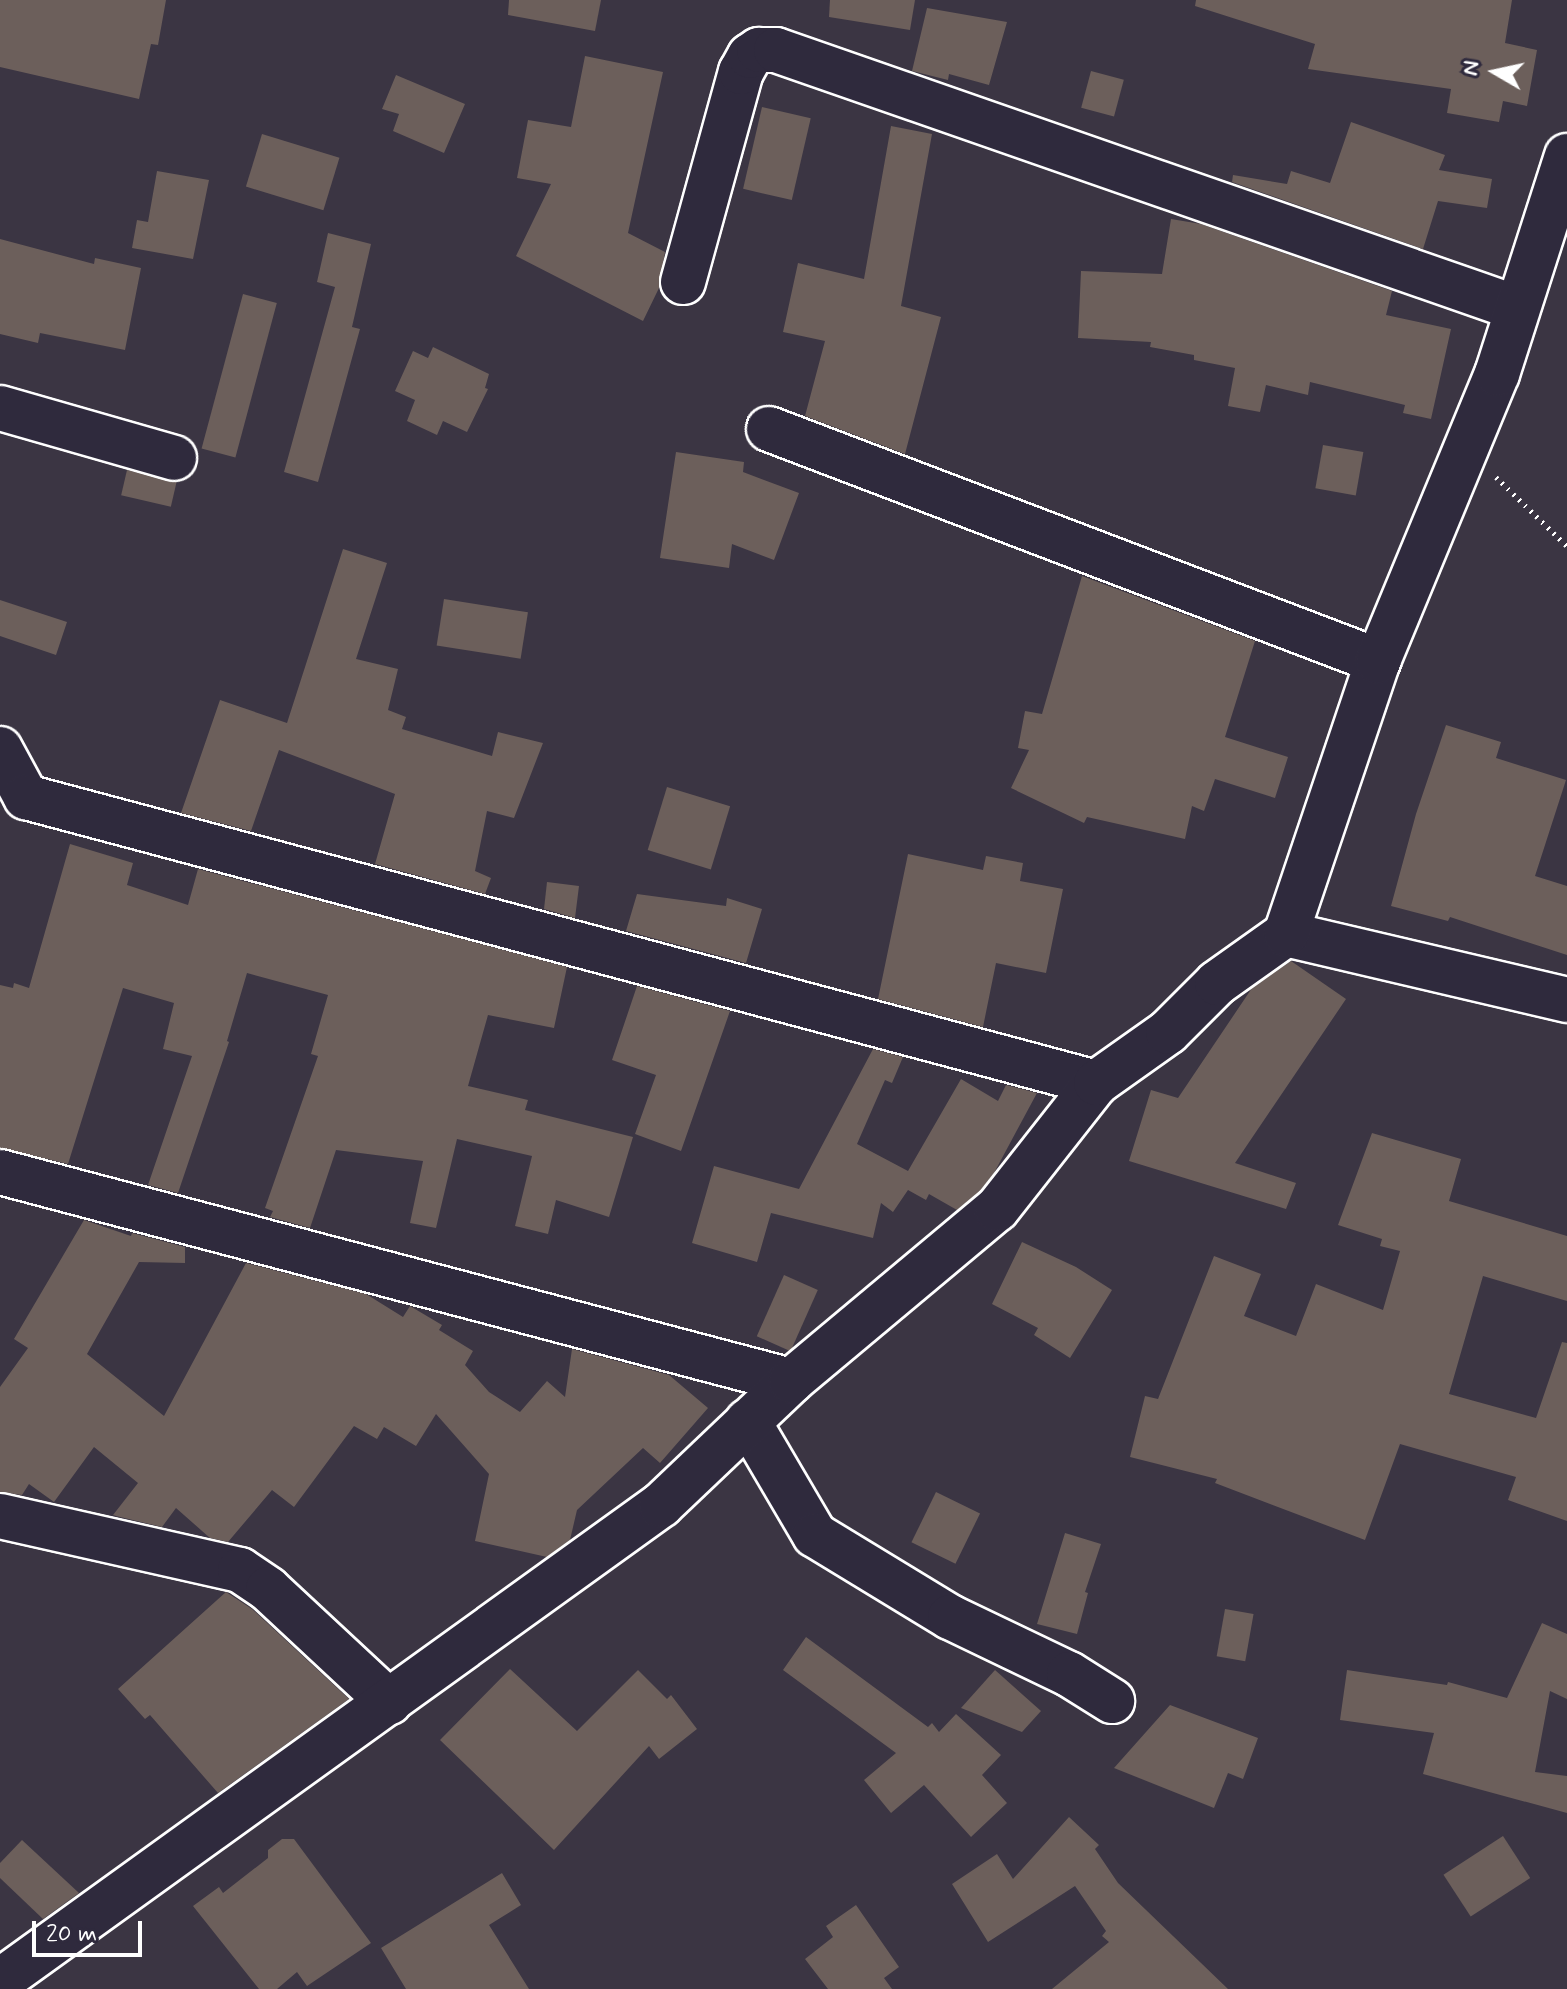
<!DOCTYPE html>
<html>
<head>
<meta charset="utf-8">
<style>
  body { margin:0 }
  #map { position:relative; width:1567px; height:1989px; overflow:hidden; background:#3b3543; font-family:Mynerve,sans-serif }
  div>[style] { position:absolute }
  .building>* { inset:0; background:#6c5f5b; transform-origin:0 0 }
  .path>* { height:5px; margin-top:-2.5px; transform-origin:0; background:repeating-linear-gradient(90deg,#fff 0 2px,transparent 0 8px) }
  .roads { filter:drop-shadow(2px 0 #fff) drop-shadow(-2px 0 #fff) drop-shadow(0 2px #fff) drop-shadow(0 -2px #fff) }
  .minor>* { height:44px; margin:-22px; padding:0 22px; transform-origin:22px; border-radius:22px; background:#2f2a3d }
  span { translate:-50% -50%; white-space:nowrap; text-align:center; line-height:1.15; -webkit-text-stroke:7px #2f2a3d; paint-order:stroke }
  .north { position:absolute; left:1455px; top:32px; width:80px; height:80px; -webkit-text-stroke:6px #2f2a3d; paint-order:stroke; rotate:279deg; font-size:22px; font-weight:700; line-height:32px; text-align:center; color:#fff }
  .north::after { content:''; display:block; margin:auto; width:28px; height:36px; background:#fff; clip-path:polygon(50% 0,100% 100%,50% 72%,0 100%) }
  .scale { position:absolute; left:32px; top:1921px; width:110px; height:36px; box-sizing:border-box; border:4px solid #fff; border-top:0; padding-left:10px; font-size:24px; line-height:28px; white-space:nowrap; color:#fff; -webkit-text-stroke:6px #2f2a3d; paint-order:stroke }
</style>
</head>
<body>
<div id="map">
  <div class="building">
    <i style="clip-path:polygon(0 0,166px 0,158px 45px,151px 44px,139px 99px,0 67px)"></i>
    <i style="clip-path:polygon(509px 0,601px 0,595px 31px,508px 15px)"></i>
    <i style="clip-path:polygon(830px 0,915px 0,910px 30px,829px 17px)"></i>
    <i style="clip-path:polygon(1196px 0,1512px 0,1505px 43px,1537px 50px,1527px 106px,1503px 101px,1499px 122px,1447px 113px,1451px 89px,1308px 69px,1315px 44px,1195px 6px)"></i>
    <i style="clip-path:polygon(927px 8px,1007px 22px,989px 85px,949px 74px,948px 80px,912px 71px)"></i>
    <i style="clip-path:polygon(585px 56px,663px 72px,628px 233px,665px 252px,659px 288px,643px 321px,516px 256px,551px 184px,517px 178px,528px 120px,571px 127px)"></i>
    <i style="left:1091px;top:71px;width:34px;height:38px;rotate:15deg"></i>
    <i style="clip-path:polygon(396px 75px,465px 104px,444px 153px,393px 131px,399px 114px,382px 109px)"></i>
    <i style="left:762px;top:107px;width:50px;height:84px;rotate:13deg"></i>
    <i style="clip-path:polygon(1351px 122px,1445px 155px,1439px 170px,1492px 179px,1487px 208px,1438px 201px,1423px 249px,1232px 182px,1233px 175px,1287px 184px,1291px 171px,1330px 183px)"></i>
    <i style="clip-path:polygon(891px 126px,932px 134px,901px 306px,941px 317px,905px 454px,805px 416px,825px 341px,783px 332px,798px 263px,864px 279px)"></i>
    <i style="left:262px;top:134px;width:81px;height:55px;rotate:17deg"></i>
    <i style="clip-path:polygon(157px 171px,209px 180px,193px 259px,132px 248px,137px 220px,148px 222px)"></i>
    <i style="clip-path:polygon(1171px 219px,1201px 224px,1392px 291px,1386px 315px,1451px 329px,1431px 419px,1403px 413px,1405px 405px,1310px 382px,1308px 395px,1266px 385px,1260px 412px,1228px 406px,1235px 368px,1194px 360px,1194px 355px,1150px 347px,1151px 342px,1078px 338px,1081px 271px,1162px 274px)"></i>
    <i style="clip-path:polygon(328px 233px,371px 244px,352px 327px,360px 329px,318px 482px,284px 472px,335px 287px,317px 282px)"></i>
    <i style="clip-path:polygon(0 239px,94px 264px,95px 258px,141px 268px,125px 350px,40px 333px,38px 343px,0 334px)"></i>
    <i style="left:243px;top:294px;width:35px;height:160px;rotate:15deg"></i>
    <i style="clip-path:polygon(433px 347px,489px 374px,485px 388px,488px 389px,467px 432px,443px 421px,437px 435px,407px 421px,415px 400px,395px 391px,413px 351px,428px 358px)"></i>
    <i style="left:1323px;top:445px;width:41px;height:44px;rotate:10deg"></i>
    <i style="clip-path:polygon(676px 452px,744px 462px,743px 472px,799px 493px,774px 560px,732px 544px,729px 568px,660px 558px)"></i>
    <i style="left:127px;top:470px;width:51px;height:26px;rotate:13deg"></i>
    <i style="clip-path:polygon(343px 549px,387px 563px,356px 659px,398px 669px,388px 710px,406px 717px,402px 729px,492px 756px,498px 732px,543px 743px,514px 818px,487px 811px,475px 871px,491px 878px,485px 894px,375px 864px,395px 794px,279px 750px,251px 831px,181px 813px,220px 700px,287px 723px)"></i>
    <i style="clip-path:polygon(1082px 576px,1255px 641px,1225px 737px,1288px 757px,1275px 798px,1215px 779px,1204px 811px,1192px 806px,1185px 839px,1087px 817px,1084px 823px,1011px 788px,1029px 750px,1018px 748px,1025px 711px,1042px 714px)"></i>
    <i style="left:444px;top:599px;width:85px;height:47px;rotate:9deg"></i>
    <i style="clip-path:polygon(0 600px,67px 622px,56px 655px,0 636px)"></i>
    <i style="clip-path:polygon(1446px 725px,1501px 742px,1496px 758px,1566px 780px,1535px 876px,1567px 886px,1567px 955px,1450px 917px,1448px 921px,1391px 906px,1416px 814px)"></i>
    <i style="left:667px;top:787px;width:66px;height:66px;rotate:17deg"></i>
    <i style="clip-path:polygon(70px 844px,133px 863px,127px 885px,188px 905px,198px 869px,567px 967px,554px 1028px,488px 1015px,468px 1086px,528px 1100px,525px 1110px,633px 1137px,609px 1217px,556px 1200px,548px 1234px,515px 1226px,532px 1156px,457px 1139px,436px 1228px,410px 1223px,423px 1161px,336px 1150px,310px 1228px,270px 1217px,273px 1211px,265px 1208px,318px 1056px,311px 1054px,328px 995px,247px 973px,227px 1041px,229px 1042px,178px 1193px,148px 1185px,192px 1056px,163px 1049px,174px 1003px,123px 988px,68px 1164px,0 1148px,0 985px,13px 988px,14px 983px,29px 988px)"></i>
    <i style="clip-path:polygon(908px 854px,983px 870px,986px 856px,1023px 863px,1020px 881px,1063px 889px,1046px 973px,996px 963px,983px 1027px,878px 999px)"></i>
    <i style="clip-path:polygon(547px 882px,579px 886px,575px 918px,544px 909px)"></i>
    <i style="clip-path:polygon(637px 894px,726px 906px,727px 898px,762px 909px,746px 963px,626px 931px)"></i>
    <i style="clip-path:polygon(1291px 961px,1346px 999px,1235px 1163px,1296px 1183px,1286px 1209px,1129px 1161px,1151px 1090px,1178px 1098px,1252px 988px)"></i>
    <i style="clip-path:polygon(637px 986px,730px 1011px,681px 1151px,635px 1134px,656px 1075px,612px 1060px)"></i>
    <i style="clip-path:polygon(873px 1049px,903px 1057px,892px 1083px,885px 1080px,857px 1144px,908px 1171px,961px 1079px,998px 1101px,1006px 1085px,1037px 1093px,994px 1173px,979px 1192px,957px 1210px,929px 1194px,926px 1200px,908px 1190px,893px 1212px,881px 1203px,873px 1238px,771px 1213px,757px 1262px,692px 1243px,714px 1166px,799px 1189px)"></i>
    <i style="clip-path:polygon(1372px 1133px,1461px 1159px,1449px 1201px,1567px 1236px,1567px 1301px,1483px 1276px,1449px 1394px,1536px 1418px,1562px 1342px,1567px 1343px,1567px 1521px,1508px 1500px,1516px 1477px,1400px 1444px,1365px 1540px,1215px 1483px,1217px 1479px,1130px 1457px,1145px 1396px,1158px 1399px,1214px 1256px,1261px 1274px,1244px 1316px,1296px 1336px,1316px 1284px,1383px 1310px,1400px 1251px,1380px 1246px,1382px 1239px,1338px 1225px)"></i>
    <i style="clip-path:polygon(84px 1220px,131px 1236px,132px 1233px,185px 1247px,185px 1263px,139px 1262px,87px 1354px,164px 1416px,246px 1263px,366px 1294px,403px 1317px,410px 1306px,442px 1325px,439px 1330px,473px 1351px,465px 1365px,489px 1392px,520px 1412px,547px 1381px,565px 1397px,572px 1349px,669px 1375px,708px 1408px,660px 1463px,643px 1448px,577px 1510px,570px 1540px,547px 1557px,475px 1541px,489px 1474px,436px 1414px,416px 1446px,384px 1427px,377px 1439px,354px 1426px,294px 1507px,272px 1490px,228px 1542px,210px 1538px,176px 1508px,162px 1527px,116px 1516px,113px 1515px,138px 1483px,94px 1447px,54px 1502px,29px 1484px,22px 1495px,0 1492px,0 1387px,28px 1348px,14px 1339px)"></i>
    <i style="clip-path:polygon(1022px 1242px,1076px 1267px,1112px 1290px,1070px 1358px,1034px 1335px,1038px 1328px,992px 1304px)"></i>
    <i style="left:784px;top:1275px;width:37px;height:67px;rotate:24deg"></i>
    <i style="left:936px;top:1492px;width:49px;height:56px;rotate:26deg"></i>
    <i style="clip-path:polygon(1065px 1533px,1101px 1544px,1085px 1592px,1088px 1593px,1077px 1634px,1037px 1624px)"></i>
    <i style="clip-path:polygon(226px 1592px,252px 1609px,349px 1699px,218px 1793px,150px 1715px,145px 1719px,118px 1689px)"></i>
    <i style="left:1225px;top:1609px;width:29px;height:48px;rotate:10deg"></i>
    <i style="clip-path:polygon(1542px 1623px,1567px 1634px,1567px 1699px,1550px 1691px,1535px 1772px,1567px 1776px,1567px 1813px,1423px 1774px,1434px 1733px,1340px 1720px,1347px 1670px,1447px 1685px,1448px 1682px,1507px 1698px)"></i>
    <i style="clip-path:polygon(806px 1637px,928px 1727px,932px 1723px,939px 1732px,956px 1714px,1001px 1755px,982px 1775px,1007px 1803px,971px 1837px,924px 1785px,891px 1813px,864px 1780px,896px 1753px,783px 1670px)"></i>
    <i style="clip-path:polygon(510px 1669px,577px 1731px,638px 1670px,667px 1699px,671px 1695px,697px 1729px,659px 1759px,649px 1746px,554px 1850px,440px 1740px)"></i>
    <i style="clip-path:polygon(995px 1670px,1041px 1711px,1022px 1732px,961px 1708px)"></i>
    <i style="clip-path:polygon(1170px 1705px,1258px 1738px,1243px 1779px,1228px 1773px,1214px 1808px,1114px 1768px)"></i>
    <i style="clip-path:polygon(1069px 1817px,1099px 1845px,1095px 1849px,1118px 1883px,1228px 1989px,1052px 1989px,1109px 1942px,1102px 1936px,1106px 1931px,1075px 1886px,988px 1942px,952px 1884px,997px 1854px,1013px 1879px)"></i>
    <i style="left:1503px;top:1836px;width:50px;height:71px;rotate:57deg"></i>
    <i style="clip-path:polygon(282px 1839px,294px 1839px,371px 1943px,307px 1986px,297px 1972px,277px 1989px,259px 1989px,193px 1906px,219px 1887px,223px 1893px,268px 1858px,268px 1850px)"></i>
    <i style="clip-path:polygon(22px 1840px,79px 1893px,43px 1919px,0 1878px,0 1863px)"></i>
    <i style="clip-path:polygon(502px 1873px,521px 1905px,489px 1925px,529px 1989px,406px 1989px,381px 1948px)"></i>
    <i style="clip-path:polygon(856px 1905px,899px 1967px,884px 1978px,892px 1989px,828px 1989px,805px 1959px,833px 1937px,826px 1926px)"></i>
  </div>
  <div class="path">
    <i style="left:1496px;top:477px;width:99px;rotate:44.2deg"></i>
  </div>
  <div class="roads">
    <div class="minor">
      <i style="left:683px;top:282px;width:218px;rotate:-74.6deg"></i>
      <i style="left:741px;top:72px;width:18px;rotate:-61deg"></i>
      <i style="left:750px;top:56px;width:11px;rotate:-34deg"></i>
      <i style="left:759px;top:50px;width:17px"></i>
      <i style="left:776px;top:50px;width:785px;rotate:19.2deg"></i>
      <i style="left:0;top:408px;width:181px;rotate:16deg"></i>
      <i style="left:769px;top:429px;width:652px;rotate:20.85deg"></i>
      <i style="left:0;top:749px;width:55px;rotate:61.6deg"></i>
      <i style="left:26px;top:797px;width:1108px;rotate:14.96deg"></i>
      <i style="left:1286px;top:934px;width:289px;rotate:13.2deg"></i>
      <i style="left:0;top:1172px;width:818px;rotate:14.8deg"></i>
      <i style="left:748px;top:1421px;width:132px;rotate:59.6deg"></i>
      <i style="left:815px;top:1535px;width:158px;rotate:31.3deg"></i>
      <i style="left:950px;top:1617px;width:132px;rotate:25.6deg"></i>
      <i style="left:1069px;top:1674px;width:51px;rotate:32.1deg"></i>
      <i style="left:0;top:1516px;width:246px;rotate:12.7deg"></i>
      <i style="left:240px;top:1570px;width:34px;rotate:34deg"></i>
      <i style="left:268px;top:1589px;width:166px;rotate:43deg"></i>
      <i style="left:0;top:1981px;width:815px;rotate:-35.76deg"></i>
      <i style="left:661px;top:1505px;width:180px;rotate:-43.6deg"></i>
      <i style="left:791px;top:1381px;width:268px;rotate:-39.9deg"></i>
      <i style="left:997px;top:1209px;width:160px;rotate:-51.8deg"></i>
      <i style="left:1096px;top:1083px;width:88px;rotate:-35.3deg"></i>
      <i style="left:1168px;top:1032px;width:69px;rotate:-45deg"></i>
      <i style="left:1217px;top:983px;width:85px;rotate:-35.4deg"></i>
      <i style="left:1286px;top:934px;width:288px;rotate:-71.4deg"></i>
      <i style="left:1378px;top:661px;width:311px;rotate:-67.5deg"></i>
      <i style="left:1497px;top:374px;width:229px;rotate:-72.2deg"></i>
    </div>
  </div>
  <div class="north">N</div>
  <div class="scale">20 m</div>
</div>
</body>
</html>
